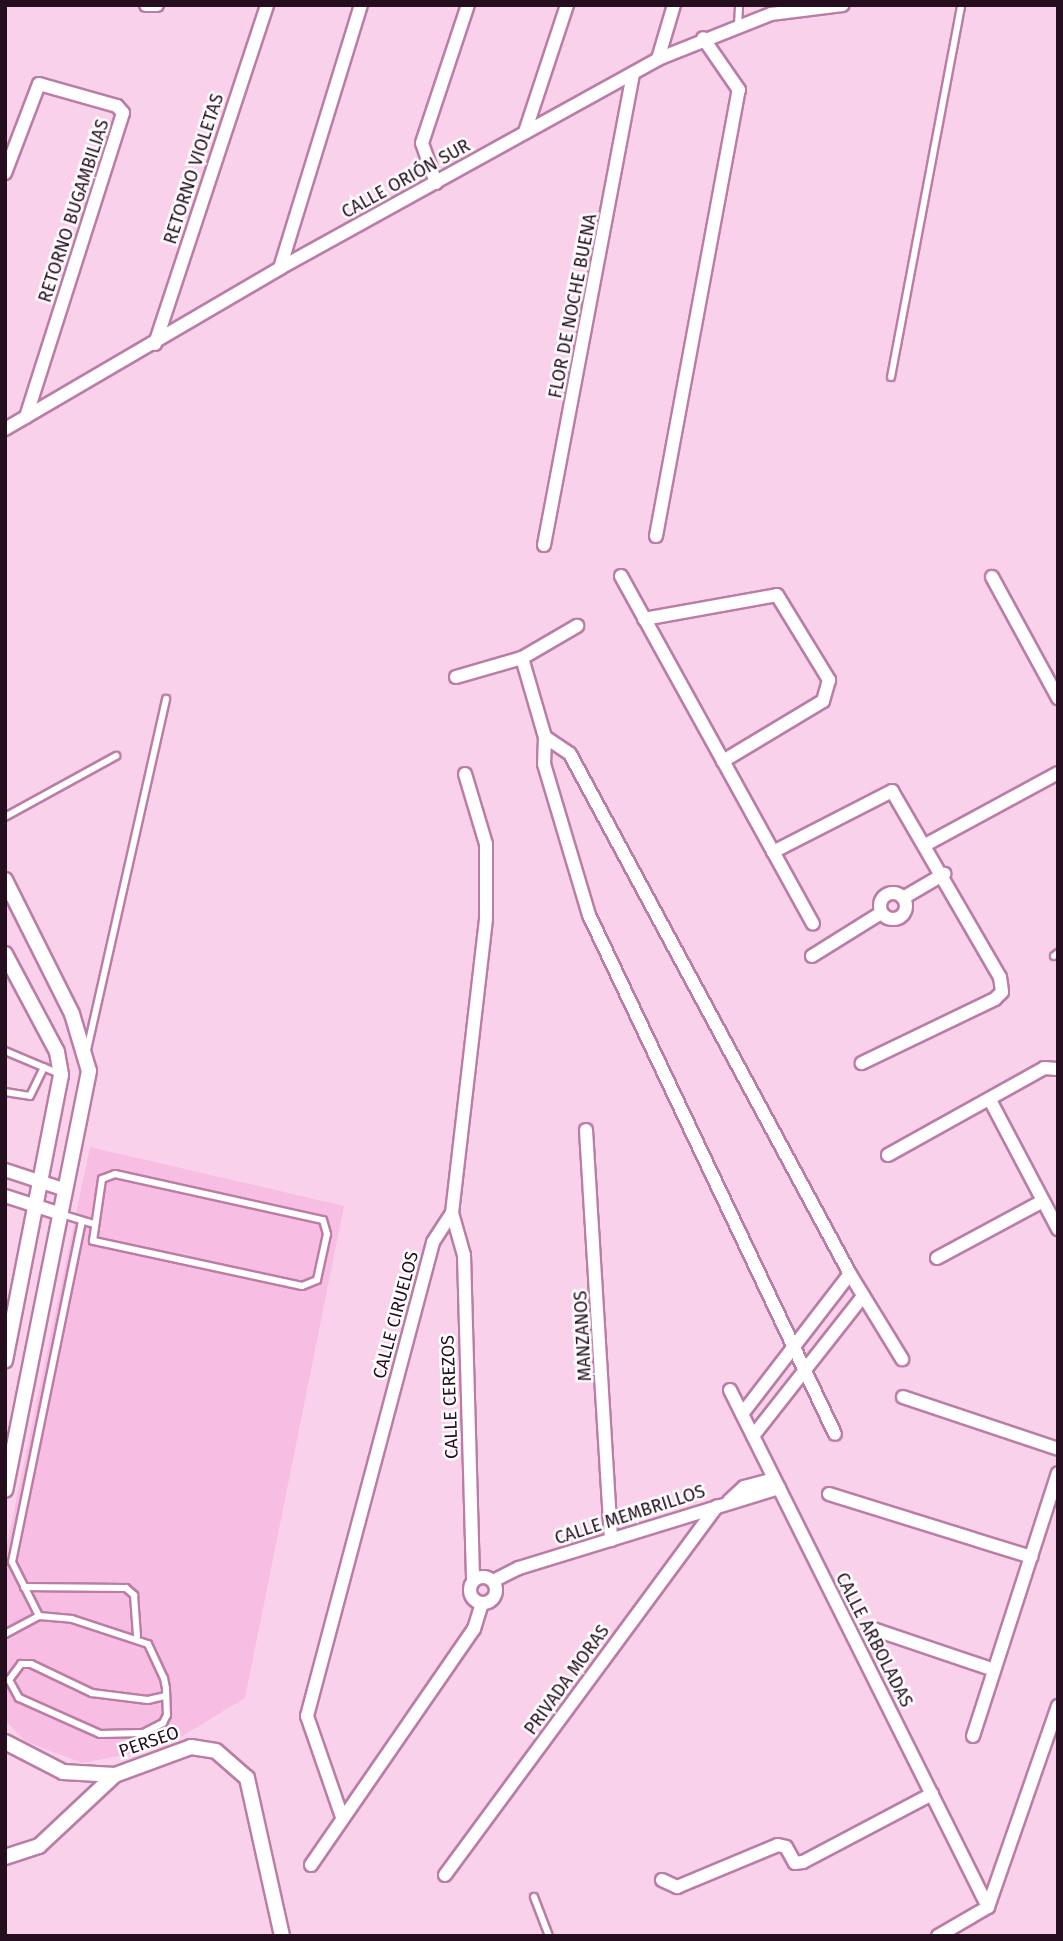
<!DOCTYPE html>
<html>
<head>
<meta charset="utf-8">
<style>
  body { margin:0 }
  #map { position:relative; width:1063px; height:1941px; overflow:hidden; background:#f9d1ea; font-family:"Fira Sans",sans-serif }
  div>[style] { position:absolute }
  .built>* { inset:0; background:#f8bde3 }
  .roads { filter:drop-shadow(2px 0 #bb7da6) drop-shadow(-2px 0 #bb7da6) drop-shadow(0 2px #bb7da6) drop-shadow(0 -2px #bb7da6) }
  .service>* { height:6px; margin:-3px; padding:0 3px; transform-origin:3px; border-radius:3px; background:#fff }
  .minor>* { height:12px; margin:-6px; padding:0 6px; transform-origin:6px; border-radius:6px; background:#fff }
  .minor>.ring { margin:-6px; padding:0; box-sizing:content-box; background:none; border:12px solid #fff; border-radius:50% }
  .tertiary>* { height:14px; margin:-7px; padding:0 7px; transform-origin:7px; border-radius:7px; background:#fff }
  span { translate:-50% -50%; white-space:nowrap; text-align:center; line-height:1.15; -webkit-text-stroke:5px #fff; paint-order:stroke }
  .street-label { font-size:18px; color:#250e1e }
  .frame { position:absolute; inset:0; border:7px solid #250e1e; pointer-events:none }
</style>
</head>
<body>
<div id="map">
  <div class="built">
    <i style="clip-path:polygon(90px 1147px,344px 1206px,245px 1698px,164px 1747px,82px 1763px,25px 1741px,5px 1720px,5px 1554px)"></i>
  </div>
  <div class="roads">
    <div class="service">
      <i style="left:738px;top:26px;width:21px;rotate:-87deg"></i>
      <i style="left:891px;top:377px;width:379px;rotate:-79.3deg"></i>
      <i style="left:5px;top:817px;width:127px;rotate:-28.8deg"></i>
      <i style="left:1054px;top:956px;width:5px;rotate:-37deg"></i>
      <i style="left:87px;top:1050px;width:360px;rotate:-77.3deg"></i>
      <i style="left:5px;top:1051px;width:60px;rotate:22.7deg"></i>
      <i style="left:5px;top:1092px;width:25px;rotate:9deg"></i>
      <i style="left:30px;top:1096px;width:32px;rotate:-64deg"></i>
      <i style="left:115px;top:1174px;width:213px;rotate:12.5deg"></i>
      <i style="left:323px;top:1220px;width:15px;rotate:74deg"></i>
      <i style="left:327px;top:1234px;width:47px;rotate:102.3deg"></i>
      <i style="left:317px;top:1280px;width:16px;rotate:158deg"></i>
      <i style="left:302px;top:1286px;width:214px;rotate:-167.8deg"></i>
      <i style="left:93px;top:1241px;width:63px;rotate:-81.7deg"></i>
      <i style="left:102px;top:1179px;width:14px;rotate:-21deg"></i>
      <i style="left:61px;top:1214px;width:34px;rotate:17deg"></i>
      <i style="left:82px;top:1221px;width:348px;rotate:101.6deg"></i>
      <i style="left:12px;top:1562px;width:60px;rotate:63.4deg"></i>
      <i style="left:39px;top:1616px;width:33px;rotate:5deg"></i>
      <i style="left:72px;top:1619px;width:80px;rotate:18.2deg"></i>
      <i style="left:148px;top:1644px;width:38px;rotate:65deg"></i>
      <i style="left:164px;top:1678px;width:10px;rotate:79deg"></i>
      <i style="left:166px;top:1688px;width:27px;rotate:88deg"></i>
      <i style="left:167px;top:1715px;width:9px;rotate:117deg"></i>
      <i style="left:163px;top:1723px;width:22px;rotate:153deg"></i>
      <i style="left:143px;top:1733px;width:43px;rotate:178.7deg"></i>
      <i style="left:100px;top:1734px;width:89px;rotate:-156deg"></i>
      <i style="left:19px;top:1698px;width:21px;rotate:-119deg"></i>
      <i style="left:9px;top:1680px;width:20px;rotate:-53deg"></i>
      <i style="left:21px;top:1664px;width:10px"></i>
      <i style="left:31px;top:1664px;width:68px;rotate:25.4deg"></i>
      <i style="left:92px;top:1693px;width:56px;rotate:7.1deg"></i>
      <i style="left:148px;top:1700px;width:18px;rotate:-13deg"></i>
      <i style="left:24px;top:1587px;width:102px;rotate:0.6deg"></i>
      <i style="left:126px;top:1588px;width:11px;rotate:41deg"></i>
      <i style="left:134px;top:1595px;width:41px;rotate:85.8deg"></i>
      <i style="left:5px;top:1634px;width:38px;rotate:-28deg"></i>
      <i style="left:534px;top:1897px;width:42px;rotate:69deg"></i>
    </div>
    <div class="minor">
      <i style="left:146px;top:5px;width:11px"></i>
      <i style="left:658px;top:59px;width:56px;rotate:-73.5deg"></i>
      <i style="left:525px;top:132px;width:134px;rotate:-71.7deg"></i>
      <i style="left:5px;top:173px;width:95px;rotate:-69.1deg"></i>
      <i style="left:39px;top:84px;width:81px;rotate:15.8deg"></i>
      <i style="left:117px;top:106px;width:9px;rotate:49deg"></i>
      <i style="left:123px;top:113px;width:319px;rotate:107.7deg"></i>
      <i style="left:436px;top:183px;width:42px;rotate:-109.3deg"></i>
      <i style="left:422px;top:143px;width:145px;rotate:-71.6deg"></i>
      <i style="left:280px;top:268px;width:275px;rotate:-72.9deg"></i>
      <i style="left:155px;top:344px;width:357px;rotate:-71.7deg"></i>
      <i style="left:5px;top:429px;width:319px;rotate:-30.3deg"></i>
      <i style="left:280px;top:268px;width:432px;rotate:-28.9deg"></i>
      <i style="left:658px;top:59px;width:122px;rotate:-21.7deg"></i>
      <i style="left:771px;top:14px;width:72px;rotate:-7.2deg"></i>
      <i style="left:656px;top:536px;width:454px;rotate:-79.5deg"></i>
      <i style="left:739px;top:90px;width:63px;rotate:-124.7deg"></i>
      <i style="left:544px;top:545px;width:480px;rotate:-79.3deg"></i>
      <i style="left:621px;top:576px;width:397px;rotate:61.1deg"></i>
      <i style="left:992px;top:577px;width:138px;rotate:61.4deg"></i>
      <i style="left:644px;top:619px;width:135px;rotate:-10.2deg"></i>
      <i style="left:777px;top:595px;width:100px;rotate:58.5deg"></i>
      <i style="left:829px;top:680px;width:22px;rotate:106deg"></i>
      <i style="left:823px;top:701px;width:117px;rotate:149deg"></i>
      <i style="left:522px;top:658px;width:82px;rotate:73.8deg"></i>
      <i style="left:545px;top:737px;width:27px;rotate:92deg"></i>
      <i style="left:544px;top:764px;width:158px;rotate:73.4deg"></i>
      <i style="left:589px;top:915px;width:574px;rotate:64.64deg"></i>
      <i style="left:456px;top:677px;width:69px;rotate:-16.1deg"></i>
      <i style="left:522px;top:658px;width:64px;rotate:-30.2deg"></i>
      <i style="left:545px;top:737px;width:30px;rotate:34deg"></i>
      <i style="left:570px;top:754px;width:591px;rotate:61.7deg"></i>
      <i style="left:850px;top:1274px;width:100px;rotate:58.5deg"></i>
      <i style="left:927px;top:844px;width:149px;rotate:-28.5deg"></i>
      <i style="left:773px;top:852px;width:134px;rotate:-27.1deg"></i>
      <i style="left:892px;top:791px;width:215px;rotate:59.9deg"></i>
      <i style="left:1000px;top:977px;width:15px;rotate:82deg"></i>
      <i style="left:1002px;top:992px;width:10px;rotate:135deg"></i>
      <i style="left:995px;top:999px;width:148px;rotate:154.3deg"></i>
      <i class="ring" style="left:880px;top:893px;width:14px;height:14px"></i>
      <i style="left:903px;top:898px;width:48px;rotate:-30.3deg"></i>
      <i style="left:812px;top:956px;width:81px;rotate:-31.9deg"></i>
      <i style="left:990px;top:1100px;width:146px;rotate:62.2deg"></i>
      <i style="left:586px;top:1130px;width:411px;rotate:86.5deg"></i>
      <i style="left:888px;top:1155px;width:179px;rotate:-29.1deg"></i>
      <i style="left:1044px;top:1068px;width:13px;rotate:4deg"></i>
      <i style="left:5px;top:1170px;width:64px;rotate:18.2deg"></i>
      <i style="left:5px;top:1196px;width:59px;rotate:17.8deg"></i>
      <i style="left:452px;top:1213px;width:44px;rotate:74.1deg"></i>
      <i style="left:464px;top:1255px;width:326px;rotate:88.4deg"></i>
      <i style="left:937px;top:1258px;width:120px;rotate:-28.3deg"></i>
      <i style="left:730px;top:1390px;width:578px;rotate:63.48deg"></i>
      <i style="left:903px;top:1397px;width:163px;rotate:18.5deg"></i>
      <i style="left:742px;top:1414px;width:177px;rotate:-52.4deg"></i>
      <i style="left:753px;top:1436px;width:178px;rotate:-51.8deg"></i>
      <i style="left:829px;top:1494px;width:212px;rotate:17.3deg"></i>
      <i style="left:729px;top:1501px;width:21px;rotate:-43deg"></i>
      <i style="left:744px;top:1487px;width:31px;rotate:-15deg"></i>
      <i class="ring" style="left:470px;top:1577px;width:14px;height:14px"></i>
      <i style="left:493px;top:1581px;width:29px;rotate:-27deg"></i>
      <i style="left:519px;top:1568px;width:272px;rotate:-17.1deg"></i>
      <i style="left:870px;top:1628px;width:131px;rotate:18.7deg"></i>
      <i style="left:973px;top:1736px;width:276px;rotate:-72.1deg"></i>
      <i style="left:342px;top:1817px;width:107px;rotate:-109.1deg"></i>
      <i style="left:307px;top:1716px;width:490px;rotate:-75.1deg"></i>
      <i style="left:433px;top:1242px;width:35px;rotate:-57deg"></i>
      <i style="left:452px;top:1213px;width:297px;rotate:-83.4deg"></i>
      <i style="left:486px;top:918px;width:74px;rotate:-90deg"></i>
      <i style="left:486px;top:844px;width:73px;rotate:-106.7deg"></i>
      <i style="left:311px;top:1865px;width:287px;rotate:-55.4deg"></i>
      <i style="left:474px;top:1629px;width:27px;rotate:-73deg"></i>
      <i style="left:445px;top:1875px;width:458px;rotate:-53.6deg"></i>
      <i style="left:662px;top:1880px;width:17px;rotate:25deg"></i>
      <i style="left:677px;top:1887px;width:109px;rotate:-22.6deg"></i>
      <i style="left:778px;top:1845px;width:8px;rotate:14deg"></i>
      <i style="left:786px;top:1847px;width:18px;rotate:61deg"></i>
      <i style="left:795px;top:1863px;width:8px;rotate:-7deg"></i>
      <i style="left:803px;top:1862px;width:146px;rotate:-27.8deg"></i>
      <i style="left:988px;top:1907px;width:213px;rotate:-70.8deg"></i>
      <i style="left:938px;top:1936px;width:58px;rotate:-30.1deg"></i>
    </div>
    <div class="tertiary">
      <i style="left:5px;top:880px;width:150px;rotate:63.4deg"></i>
      <i style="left:72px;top:1014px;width:59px;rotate:73.4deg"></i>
      <i style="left:89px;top:1071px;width:427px;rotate:101.3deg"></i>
      <i style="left:5px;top:954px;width:111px;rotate:62deg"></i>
      <i style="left:57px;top:1052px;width:23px;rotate:80deg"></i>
      <i style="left:61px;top:1075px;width:291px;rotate:101.1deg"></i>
      <i style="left:5px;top:1742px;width:65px;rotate:27.3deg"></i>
      <i style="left:63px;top:1772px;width:52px;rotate:3.3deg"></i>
      <i style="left:5px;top:1857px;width:36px;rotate:-18deg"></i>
      <i style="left:39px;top:1846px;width:104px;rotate:-43.1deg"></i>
      <i style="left:115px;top:1775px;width:81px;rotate:-20.2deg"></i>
      <i style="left:191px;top:1747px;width:25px;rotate:9deg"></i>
      <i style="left:216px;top:1751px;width:41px;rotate:41.1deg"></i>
      <i style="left:247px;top:1778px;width:162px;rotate:77.5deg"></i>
    </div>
  </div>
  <div class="street-label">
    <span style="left:194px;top:169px;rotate:-72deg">RETORNO VIOLETAS</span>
    <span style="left:406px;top:179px;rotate:-29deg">CALLE ORIÓN SUR</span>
    <span style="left:74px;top:211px;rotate:-72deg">RETORNO BUGAMBILIAS</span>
    <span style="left:573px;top:306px;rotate:-79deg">FLOR DE NOCHE BUENA</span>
    <span style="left:396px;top:1315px;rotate:-75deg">CALLE CIRUELOS</span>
    <span style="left:583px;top:1336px;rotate:-93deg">MANZANOS</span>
    <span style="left:450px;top:1397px;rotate:-92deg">CALLE CEREZOS</span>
    <span style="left:630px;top:1515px;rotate:-18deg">CALLE MEMBRILLOS</span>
    <span style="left:874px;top:1640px;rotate:63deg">CALLE ARBOLADAS</span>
    <span style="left:567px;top:1680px;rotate:-54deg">PRIVADA MORAS</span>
    <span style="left:149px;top:1742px;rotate:-19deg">PERSEO</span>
  </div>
  <div class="frame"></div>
</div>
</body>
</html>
